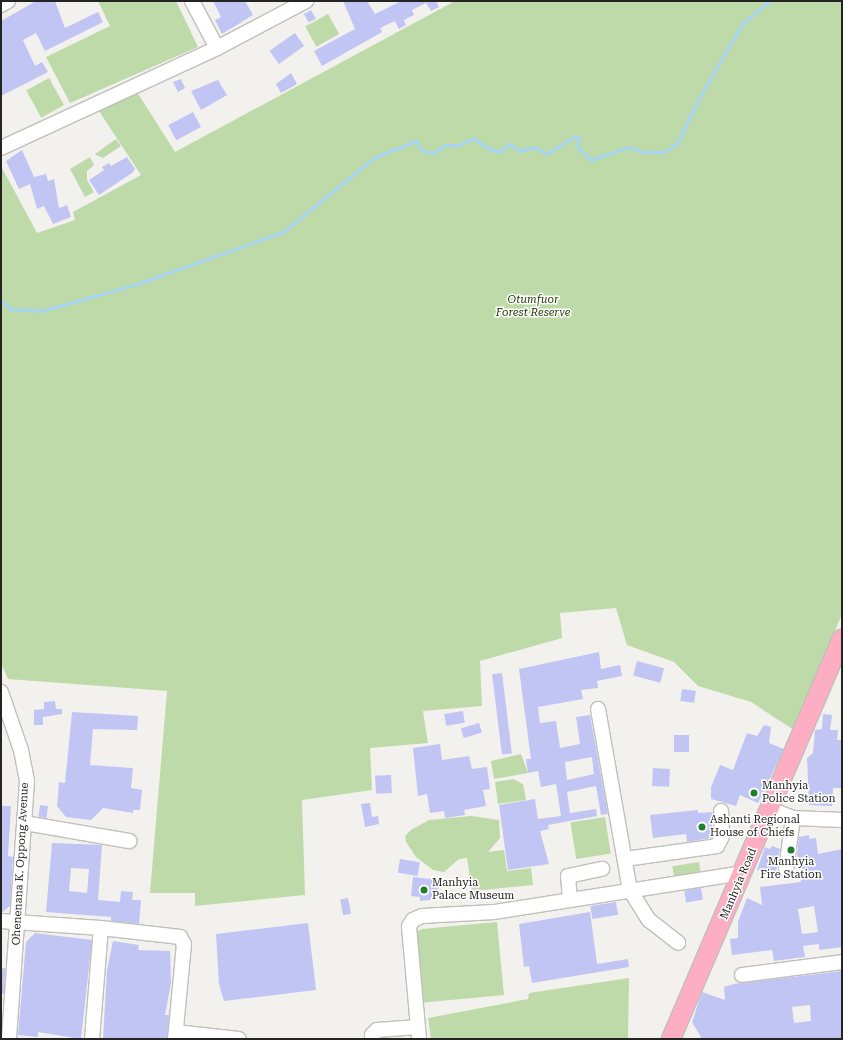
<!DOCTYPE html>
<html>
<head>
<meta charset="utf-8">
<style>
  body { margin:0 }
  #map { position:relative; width:843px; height:1040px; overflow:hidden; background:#f3f1ed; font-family:"Roboto Serif",serif }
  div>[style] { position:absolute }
  .green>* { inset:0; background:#bedaa9; transform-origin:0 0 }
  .stream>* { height:3px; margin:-1.5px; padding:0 1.5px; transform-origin:1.5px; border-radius:1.5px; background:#a6d4f4 }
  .building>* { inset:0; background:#c1c5f4; transform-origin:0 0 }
  .roads { filter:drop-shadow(1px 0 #c0bfbb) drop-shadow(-1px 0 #c0bfbb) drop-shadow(0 1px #c0bfbb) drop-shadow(0 -1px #c0bfbb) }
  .minor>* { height:14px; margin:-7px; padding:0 7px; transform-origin:7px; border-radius:7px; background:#fff }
  .major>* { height:18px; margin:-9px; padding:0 9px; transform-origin:9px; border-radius:9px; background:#fdaec3 }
  .dots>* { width:11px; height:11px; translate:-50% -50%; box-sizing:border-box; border:2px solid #fff; border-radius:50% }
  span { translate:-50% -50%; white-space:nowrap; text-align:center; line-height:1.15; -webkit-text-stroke:3px #fff; paint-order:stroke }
  .park-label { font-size:11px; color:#233b04; font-style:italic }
  .poi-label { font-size:11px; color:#242422 }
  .left { translate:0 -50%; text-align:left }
  .street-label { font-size:11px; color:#242422 }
  .frame { position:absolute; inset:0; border:2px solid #242422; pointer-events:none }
</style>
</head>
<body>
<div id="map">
  <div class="green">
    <i style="clip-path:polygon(98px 1px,176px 1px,198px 47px,70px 103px,46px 57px,110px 26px)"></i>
    <i style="clip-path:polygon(455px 1px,842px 1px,842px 614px,794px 730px,751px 702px,698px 686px,674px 662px,627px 645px,616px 608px,560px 613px,562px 638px,480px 661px,482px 706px,423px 711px,428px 743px,370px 748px,372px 790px,302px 800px,305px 895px,195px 906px,195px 893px,150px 893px,167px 691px,8px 679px,1px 663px,1px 166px,37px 233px,75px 220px,73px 212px,141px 175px,99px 111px,137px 92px,175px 152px)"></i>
    <i style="left:328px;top:14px;width:23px;height:26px;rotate:61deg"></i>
    <i style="left:49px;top:78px;width:31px;height:26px;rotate:61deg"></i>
    <i style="clip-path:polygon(116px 139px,121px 146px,103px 158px,98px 156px,95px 154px)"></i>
    <i style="clip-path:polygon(90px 157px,94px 165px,87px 171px,87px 180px,94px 192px,85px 197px,70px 169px)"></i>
    <i style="clip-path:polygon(521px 754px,528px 773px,494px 779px,491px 761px)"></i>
    <i style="clip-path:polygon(513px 779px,523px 784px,526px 800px,498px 804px,495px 782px)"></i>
    <i style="clip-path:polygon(471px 816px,499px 820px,500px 838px,488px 852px,504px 850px,507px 871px,531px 868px,533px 885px,472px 891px,467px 858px,459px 859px,444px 872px,433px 870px,416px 857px,406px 842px,405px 836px,411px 830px,429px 820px)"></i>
    <i style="left:605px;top:817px;width:37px;height:35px;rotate:81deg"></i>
    <i style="left:699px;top:862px;width:13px;height:27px;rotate:81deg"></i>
    <i style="clip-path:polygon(497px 922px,504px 995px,419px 1003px,416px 932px,422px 929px)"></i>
    <i style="clip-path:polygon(629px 978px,628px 1039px,431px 1039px,428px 1018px,528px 999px,529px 993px)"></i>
  </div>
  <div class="stream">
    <i style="left:1px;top:301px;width:13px;rotate:39deg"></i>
    <i style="left:11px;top:309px;width:30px;rotate:4deg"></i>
    <i style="left:41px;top:311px;width:97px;rotate:-15.6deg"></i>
    <i style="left:134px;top:285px;width:158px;rotate:-19.6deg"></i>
    <i style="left:283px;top:232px;width:119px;rotate:-39.2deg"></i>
    <i style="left:375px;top:157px;width:44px;rotate:-21.3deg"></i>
    <i style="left:416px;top:141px;width:12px;rotate:59deg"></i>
    <i style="left:422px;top:151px;width:12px;rotate:9deg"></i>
    <i style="left:434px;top:153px;width:14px;rotate:-36deg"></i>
    <i style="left:445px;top:145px;width:14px"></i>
    <i style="left:459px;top:145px;width:17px;rotate:-25deg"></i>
    <i style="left:474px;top:138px;width:16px;rotate:38deg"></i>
    <i style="left:487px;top:148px;width:14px;rotate:17deg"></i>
    <i style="left:500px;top:152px;width:12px;rotate:-42deg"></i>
    <i style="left:509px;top:144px;width:14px;rotate:30deg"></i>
    <i style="left:521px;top:151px;width:13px;rotate:-18deg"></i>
    <i style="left:533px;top:147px;width:16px;rotate:27deg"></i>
    <i style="left:547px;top:154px;width:31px;rotate:-33deg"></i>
    <i style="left:573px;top:137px;width:6px"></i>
    <i style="left:579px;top:137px;width:11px;rotate:95deg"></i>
    <i style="left:578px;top:148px;width:18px;rotate:43deg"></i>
    <i style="left:591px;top:160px;width:39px;rotate:-19deg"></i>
    <i style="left:628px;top:147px;width:15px;rotate:20deg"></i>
    <i style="left:642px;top:152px;width:22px"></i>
    <i style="left:664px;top:152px;width:15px;rotate:-32deg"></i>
    <i style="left:677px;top:144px;width:51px;rotate:-64.4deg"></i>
    <i style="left:699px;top:98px;width:86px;rotate:-59.8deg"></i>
    <i style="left:742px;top:24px;width:35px;rotate:-40deg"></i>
  </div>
  <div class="building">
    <i style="clip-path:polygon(36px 1px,55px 1px,65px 28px,98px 12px,103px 22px,45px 51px,36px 33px,23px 40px,35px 66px,42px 62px,48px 72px,1px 96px,1px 21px)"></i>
    <i style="clip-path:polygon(213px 1px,245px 1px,253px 15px,222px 34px,215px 20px,221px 17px)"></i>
    <i style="clip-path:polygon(343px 1px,367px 1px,375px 14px,401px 1px,436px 1px,439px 7px,431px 11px,426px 3px,412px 10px,414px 15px,404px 20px,406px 25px,399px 29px,395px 21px,380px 28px,382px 32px,322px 66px,314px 51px,355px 29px)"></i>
    <i style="left:311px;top:10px;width:10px;height:8px;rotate:61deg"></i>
    <i style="left:295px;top:33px;width:16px;height:31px;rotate:55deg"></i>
    <i style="clip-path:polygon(291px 73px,297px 84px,281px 93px,276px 84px)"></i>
    <i style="clip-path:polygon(181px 79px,185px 88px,178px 92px,173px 82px)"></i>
    <i style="clip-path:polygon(218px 80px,227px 95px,201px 110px,191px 91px)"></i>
    <i style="left:193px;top:112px;width:17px;height:28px;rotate:62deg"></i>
    <i style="clip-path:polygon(22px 150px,34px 177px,46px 174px,48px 181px,54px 179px,59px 208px,67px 205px,71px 217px,53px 224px,44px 206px,37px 209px,30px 184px,19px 189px,6px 161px)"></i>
    <i style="clip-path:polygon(127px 157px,135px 169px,132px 173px,99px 195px,89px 180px,104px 170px,102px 167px,109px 163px,111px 166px)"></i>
    <i style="clip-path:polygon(evenodd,599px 652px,601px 669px,620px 665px,622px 676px,597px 681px,598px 688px,581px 690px,583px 699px,538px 707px,540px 723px,556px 721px,560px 748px,580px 744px,576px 717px,590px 715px,608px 814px,601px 815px,596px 786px,567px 792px,570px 813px,596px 809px,597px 816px,548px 825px,549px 829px,540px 831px,549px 864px,508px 870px,499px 805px,535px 799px,538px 819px,561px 816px,556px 784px,541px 787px,538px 771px,528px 773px,526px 759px,531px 759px,519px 669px,599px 652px,592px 757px,594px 774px,567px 780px,565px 762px,592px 757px)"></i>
    <i style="left:637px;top:661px;width:28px;height:15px;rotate:15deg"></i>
    <i style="left:502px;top:673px;width:81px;height:10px;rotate:83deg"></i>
    <i style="left:682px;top:689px;width:14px;height:12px;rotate:8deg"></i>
    <i style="clip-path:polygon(55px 701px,56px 709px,62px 709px,62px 714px,43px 717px,43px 725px,34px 725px,34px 710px,44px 709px,44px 702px)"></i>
    <i style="left:463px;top:711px;width:12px;height:19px;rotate:81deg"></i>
    <i style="clip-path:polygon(72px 712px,138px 716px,137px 730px,93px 729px,90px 765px,133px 768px,131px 788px,142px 790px,140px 810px,133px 810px,133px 813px,103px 808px,91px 820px,66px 817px,57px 806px,59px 782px,65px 783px)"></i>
    <i style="clip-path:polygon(823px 714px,832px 715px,830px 730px,838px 730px,837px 740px,842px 740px,842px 788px,833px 788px,832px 806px,809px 805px,807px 758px,813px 753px,815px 730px,822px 729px)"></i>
    <i style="left:479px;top:723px;width:10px;height:19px;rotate:73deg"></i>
    <i style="clip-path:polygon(764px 725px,771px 727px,769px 743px,784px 749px,758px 803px,740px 795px,736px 806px,711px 799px,711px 787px,720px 765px,733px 770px,747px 733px,757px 736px)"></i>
    <i style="left:689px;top:735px;width:17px;height:15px;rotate:90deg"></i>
    <i style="clip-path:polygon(440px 744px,442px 760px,469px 756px,472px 769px,487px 767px,490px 789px,483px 790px,486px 806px,464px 810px,465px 815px,445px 818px,444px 811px,430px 813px,427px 794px,418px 796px,413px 748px)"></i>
    <i style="left:653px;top:768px;width:17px;height:18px;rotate:3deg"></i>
    <i style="left:391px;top:775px;width:18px;height:16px;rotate:87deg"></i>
    <i style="clip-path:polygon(370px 803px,372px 817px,378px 816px,379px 824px,365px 827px,361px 804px)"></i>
    <i style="left:40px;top:805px;width:8px;height:12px;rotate:7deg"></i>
    <i style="clip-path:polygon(1px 806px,11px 806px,8px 856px,13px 857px,10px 906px,1px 913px)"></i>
    <i style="clip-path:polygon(698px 810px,698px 813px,713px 812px,711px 838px,687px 842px,686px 834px,653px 838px,650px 815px)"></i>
    <i style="clip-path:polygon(evenodd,809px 835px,809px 839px,816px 838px,818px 854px,842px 849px,842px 947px,819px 950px,819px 944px,803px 946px,805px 957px,774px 961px,772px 950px,732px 955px,730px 939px,738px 938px,738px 922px,747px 898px,762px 905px,760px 887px,801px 882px,797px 854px,799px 837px,809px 835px,814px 906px,818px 932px,802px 934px,798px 909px,814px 906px)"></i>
    <i style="clip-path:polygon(evenodd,52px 843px,102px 845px,98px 900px,120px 902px,121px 891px,133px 892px,132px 900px,141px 900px,139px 924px,111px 921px,111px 917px,46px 912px,52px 843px,71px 868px,89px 869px,87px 893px,69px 891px,71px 868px)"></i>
    <i style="clip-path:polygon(772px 846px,780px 849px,775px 877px,757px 870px,765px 847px,770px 849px)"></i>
    <i style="left:400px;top:859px;width:20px;height:14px;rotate:9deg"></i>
    <i style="clip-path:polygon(413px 877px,439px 880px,437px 899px,420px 901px,420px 897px,411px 896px)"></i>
    <i style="left:701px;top:888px;width:12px;height:17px;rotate:81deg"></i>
    <i style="left:348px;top:898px;width:16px;height:8px;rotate:79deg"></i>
    <i style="left:616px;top:902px;width:13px;height:26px;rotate:81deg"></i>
    <i style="clip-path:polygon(590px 912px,597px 964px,628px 959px,629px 967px,532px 983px,529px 966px,524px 967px,519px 924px)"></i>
    <i style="clip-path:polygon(308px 923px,316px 990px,224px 1001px,219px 984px,216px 934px)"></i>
    <i style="clip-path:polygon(35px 933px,92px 940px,81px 1039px,38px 1032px,38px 1037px,18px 1035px,26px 942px)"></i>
    <i style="clip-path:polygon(113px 941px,139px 945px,138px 950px,170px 951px,171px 983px,165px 1015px,169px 1015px,167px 1039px,103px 1039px,107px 970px)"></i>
    <i style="clip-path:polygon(1px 968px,5px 968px,4px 994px,1px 994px)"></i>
    <i style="clip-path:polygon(evenodd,842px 971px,842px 1039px,702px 1039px,692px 1022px,702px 992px,725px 1000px,724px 987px,734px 984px,842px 971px,810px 1005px,811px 1021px,794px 1023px,792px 1007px,810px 1005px)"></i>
  </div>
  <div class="roads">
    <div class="minor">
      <i style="left:192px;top:1px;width:53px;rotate:62deg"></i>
      <i style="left:1px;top:5px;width:8px;rotate:-30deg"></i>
      <i style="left:1px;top:148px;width:238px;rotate:-24.8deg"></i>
      <i style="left:217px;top:48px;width:101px;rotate:-27.8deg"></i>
      <i style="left:1px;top:692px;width:61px;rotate:71deg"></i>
      <i style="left:21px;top:750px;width:32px;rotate:79deg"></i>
      <i style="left:27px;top:781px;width:259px;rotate:94deg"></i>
      <i style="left:598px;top:709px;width:184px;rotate:80deg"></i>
      <i style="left:630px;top:890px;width:36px;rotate:58deg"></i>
      <i style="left:649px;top:920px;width:37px;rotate:38deg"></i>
      <i style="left:770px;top:809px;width:25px;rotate:21deg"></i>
      <i style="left:793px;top:818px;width:49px;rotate:2.3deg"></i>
      <i style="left:25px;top:823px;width:106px;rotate:9.8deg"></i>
      <i style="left:625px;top:859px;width:93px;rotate:-8deg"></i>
      <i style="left:717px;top:846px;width:11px;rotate:-63deg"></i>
      <i style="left:722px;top:836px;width:25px;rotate:-92deg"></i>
      <i style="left:786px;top:869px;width:51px;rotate:-82.2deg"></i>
      <i style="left:570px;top:899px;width:23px;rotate:-95deg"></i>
      <i style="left:568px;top:876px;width:35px;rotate:-12deg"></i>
      <i style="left:1px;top:921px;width:100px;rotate:4deg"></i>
      <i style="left:101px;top:928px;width:80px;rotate:6.5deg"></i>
      <i style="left:180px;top:937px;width:8px;rotate:60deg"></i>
      <i style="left:184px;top:944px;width:95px;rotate:95.4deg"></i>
      <i style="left:742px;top:975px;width:101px;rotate:-7.4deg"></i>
      <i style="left:176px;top:1032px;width:63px;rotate:6.3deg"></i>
      <i style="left:92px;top:1039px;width:111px;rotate:-85.4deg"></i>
      <i style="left:372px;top:1039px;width:4px;rotate:-90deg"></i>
      <i style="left:372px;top:1035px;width:7px;rotate:-45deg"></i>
      <i style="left:377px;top:1030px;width:41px;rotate:-4.2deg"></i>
      <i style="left:419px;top:1039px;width:113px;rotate:-95.1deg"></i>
      <i style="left:409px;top:926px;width:7px;rotate:-56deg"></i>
      <i style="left:413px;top:920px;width:10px;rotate:-24deg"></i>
      <i style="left:422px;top:916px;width:72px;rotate:-3.2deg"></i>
      <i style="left:494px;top:912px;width:252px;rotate:-8.9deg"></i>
    </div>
    <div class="major">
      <i style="left:671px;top:1039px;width:435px;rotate:-66.9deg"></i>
    </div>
  </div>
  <div class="dots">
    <i style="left:754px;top:793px;background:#1f7d2e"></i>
    <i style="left:702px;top:827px;background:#1f7d2e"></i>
    <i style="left:791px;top:850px;background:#1f7d2e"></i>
    <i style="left:424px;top:890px;background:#1f7d2e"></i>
  </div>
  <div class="park-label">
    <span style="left:533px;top:307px">Otumfuor<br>Forest Reserve</span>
  </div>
  <div class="poi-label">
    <span class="left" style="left:762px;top:793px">Manhyia<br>Police Station</span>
    <span class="left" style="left:710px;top:827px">Ashanti Regional<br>House of Chiefs</span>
    <span style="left:791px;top:869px">Manhyia<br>Fire Station</span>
    <span class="left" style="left:432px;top:890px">Manhyia<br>Palace Museum</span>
  </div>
  <div class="street-label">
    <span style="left:21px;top:864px;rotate:-87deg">Ohenenana K. Oppong Avenue</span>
    <span style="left:739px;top:884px;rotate:-67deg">Manhyia Road</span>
  </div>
  <div class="frame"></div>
</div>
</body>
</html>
